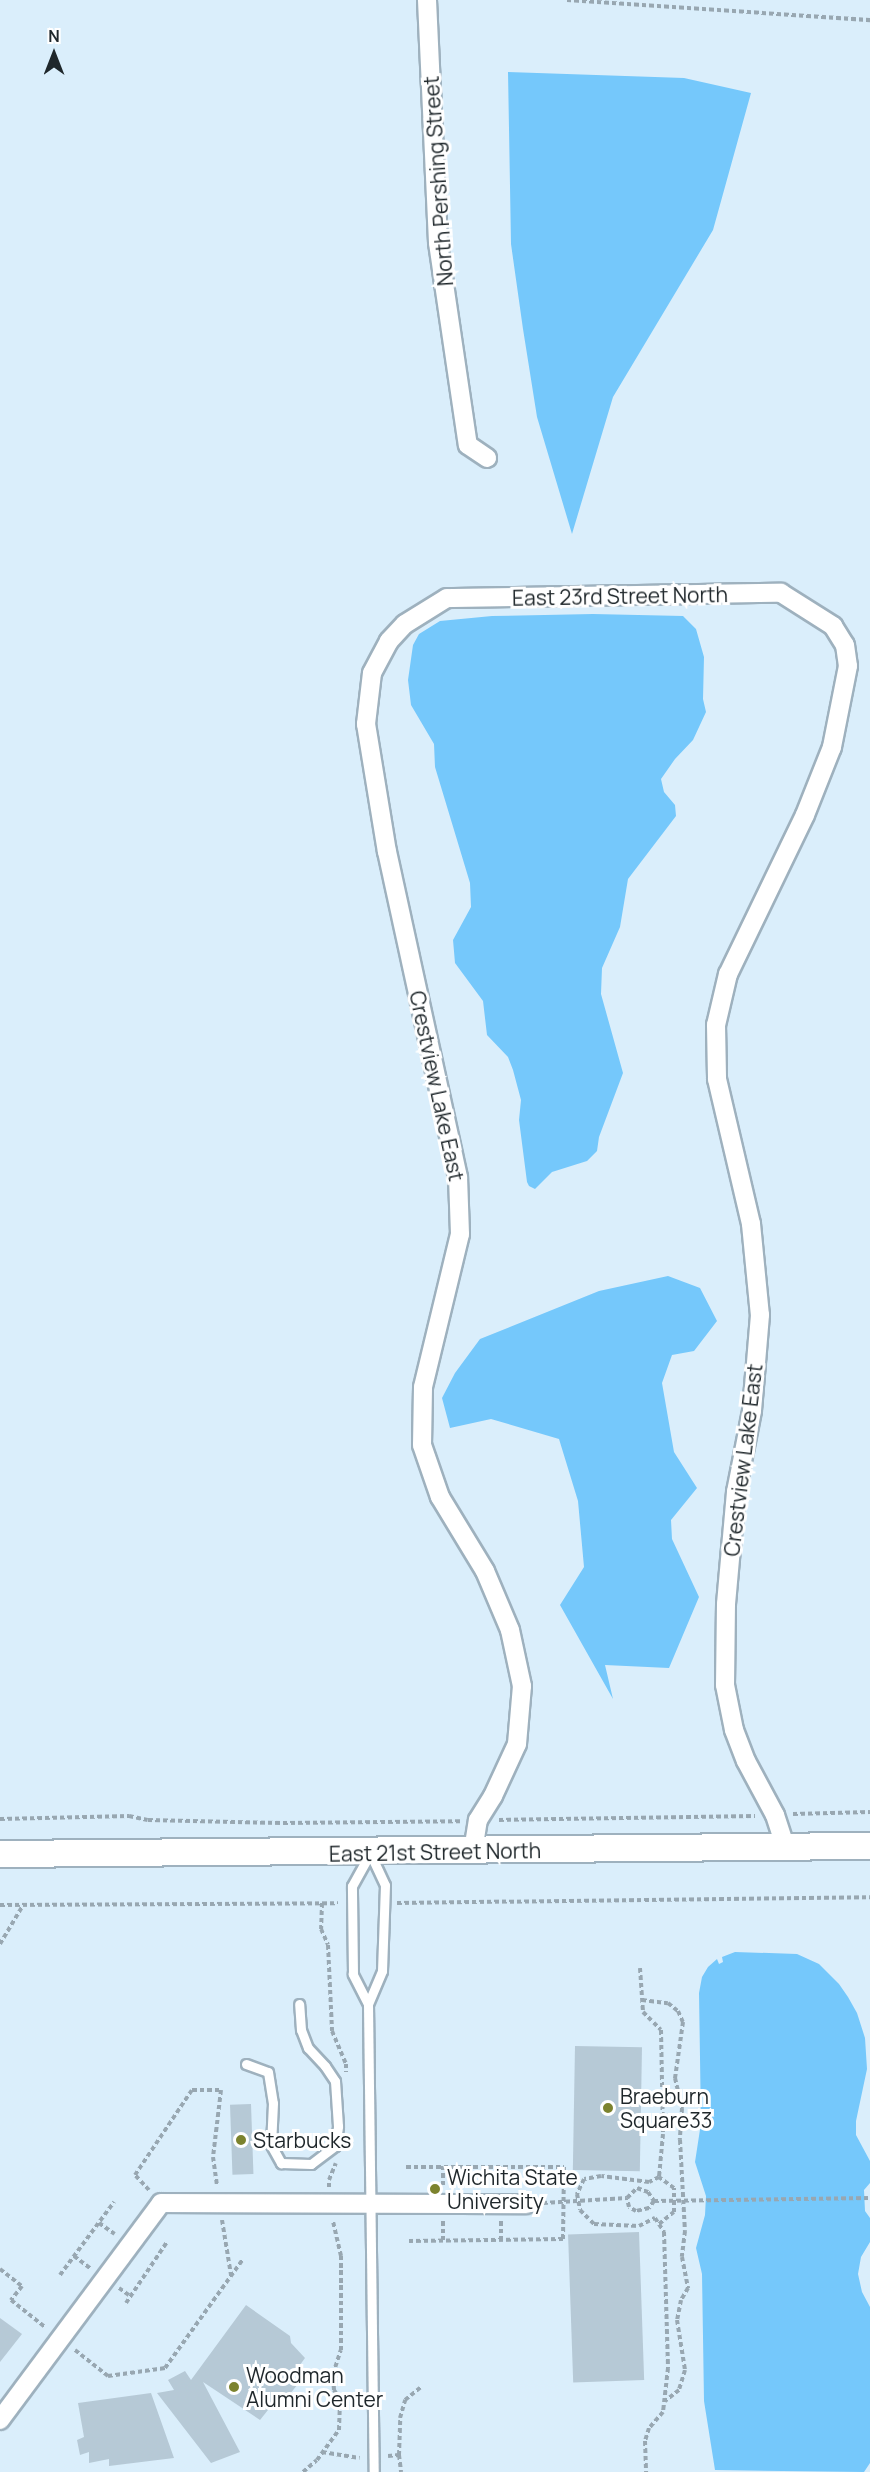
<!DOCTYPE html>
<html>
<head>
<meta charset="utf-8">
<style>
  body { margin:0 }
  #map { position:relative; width:870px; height:2472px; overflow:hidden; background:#daeefb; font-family:Manrope,sans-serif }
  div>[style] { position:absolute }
  .water>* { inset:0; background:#75c8fb }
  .building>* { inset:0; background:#b6c9d6; transform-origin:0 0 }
  .path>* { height:4px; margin-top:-2px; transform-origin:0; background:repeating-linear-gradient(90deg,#98a7b1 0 4.5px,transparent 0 7.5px) }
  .roads { filter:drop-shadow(2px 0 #9eb1be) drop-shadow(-2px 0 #9eb1be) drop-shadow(0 2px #9eb1be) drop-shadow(0 -2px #9eb1be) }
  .lane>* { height:9px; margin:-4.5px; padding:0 4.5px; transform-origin:4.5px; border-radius:4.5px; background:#fff }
  .street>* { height:18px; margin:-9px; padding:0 9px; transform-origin:9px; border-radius:9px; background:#fff }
  .secondary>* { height:26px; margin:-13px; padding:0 13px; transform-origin:13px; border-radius:13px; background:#fff }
  .dots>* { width:16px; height:16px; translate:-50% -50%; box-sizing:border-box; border:3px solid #fff; border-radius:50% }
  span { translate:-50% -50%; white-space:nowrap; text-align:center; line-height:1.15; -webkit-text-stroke:6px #fff; paint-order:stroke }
  .street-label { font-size:21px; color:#1f272b }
  .poi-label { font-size:21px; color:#1f272b }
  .left { translate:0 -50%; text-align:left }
  .north { position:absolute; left:24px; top:24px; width:60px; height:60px; -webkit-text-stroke:4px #fff; paint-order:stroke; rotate:0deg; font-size:16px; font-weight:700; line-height:24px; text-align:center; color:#1f272b }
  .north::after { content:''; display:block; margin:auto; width:21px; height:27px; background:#1f272b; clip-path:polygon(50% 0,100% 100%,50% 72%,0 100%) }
</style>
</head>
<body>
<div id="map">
  <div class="water">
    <i style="clip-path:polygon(508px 72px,684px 78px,751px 93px,713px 230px,613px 397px,572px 534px,537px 417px,523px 329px,511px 244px)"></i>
    <i style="clip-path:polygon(593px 614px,683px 616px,696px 629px,704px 657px,703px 699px,706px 712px,693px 740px,675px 759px,661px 779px,664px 792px,675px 805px,676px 816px,628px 879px,620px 927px,602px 968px,601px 994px,623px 1073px,599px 1137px,597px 1151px,587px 1161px,552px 1172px,535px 1189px,529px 1186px,527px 1182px,519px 1120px,521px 1100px,513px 1070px,508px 1057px,487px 1035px,483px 1001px,455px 963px,453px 940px,471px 907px,470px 883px,435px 767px,434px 744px,411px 705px,408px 680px,413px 645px,419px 634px,440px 621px,492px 616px)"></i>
    <i style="clip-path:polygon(668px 1276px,700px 1288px,717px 1321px,694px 1351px,672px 1355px,662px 1383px,674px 1452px,697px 1488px,671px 1520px,672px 1539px,699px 1597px,669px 1668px,605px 1665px,613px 1699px,560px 1605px,584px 1567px,578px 1501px,559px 1439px,491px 1419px,450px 1428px,442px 1398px,455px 1373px,480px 1339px,599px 1291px)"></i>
    <i style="clip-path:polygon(735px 1952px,797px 1954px,819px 1964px,839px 1984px,848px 1997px,857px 2013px,865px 2038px,867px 2069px,856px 2121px,856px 2135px,870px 2161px,870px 2183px,864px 2190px,865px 2211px,870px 2218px,870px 2242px,861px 2257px,858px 2274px,862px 2292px,870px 2307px,870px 2463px,864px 2472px,715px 2470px,704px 2401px,702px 2274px,696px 2248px,705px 2215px,706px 2196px,695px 2162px,701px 2123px,699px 1993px,702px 1977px,708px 1967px,717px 1959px,719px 1964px,723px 1962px,722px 1957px)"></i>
  </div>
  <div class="building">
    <i style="left:575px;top:2046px;width:67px;height:124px;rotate:1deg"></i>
    <i style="left:251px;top:2104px;width:70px;height:21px;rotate:88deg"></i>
    <i style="left:639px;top:2232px;width:148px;height:71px;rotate:88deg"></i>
    <i style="clip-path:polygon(246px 2305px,290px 2336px,291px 2343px,305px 2358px,289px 2380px,298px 2384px,277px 2410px,268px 2410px,260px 2420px,203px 2382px,240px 2452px,211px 2463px,157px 2393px,174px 2390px,168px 2380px,185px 2371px,191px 2380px)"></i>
    <i style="clip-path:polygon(0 2318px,22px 2334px,0 2362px)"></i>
    <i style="clip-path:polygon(151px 2393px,174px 2458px,109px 2466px,109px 2459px,89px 2463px,89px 2452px,80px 2455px,77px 2440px,84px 2437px,78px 2403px)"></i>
  </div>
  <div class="path">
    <i style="left:567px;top:0;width:304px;rotate:3.8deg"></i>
    <i style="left:793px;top:1814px;width:77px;rotate:-1.5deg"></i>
    <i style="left:0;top:1819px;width:129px;rotate:-1.3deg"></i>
    <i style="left:129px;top:1816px;width:19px;rotate:12deg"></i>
    <i style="left:148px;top:1820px;width:135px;rotate:1.3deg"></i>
    <i style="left:283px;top:1823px;width:178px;rotate:-0.6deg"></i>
    <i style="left:499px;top:1820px;width:256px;rotate:-0.9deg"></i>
    <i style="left:322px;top:1903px;width:26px;rotate:92deg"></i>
    <i style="left:321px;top:1929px;width:17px;rotate:66deg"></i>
    <i style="left:328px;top:1945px;width:86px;rotate:87.3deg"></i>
    <i style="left:332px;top:2031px;width:36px;rotate:67deg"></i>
    <i style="left:346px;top:2064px;width:8px;rotate:90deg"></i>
    <i style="left:397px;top:1903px;width:473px;rotate:-0.7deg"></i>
    <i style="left:0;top:1905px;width:338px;rotate:-0.3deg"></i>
    <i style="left:0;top:1944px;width:43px;rotate:-59.3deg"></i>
    <i style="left:640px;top:1968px;width:44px;rotate:86.1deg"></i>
    <i style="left:643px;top:2012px;width:25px;rotate:45deg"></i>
    <i style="left:661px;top:2030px;width:104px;rotate:88.9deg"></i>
    <i style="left:663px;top:2134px;width:43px;rotate:95.3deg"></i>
    <i style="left:659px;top:2177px;width:11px;rotate:153deg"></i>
    <i style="left:649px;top:2182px;width:48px;rotate:-172.9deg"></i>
    <i style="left:601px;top:2176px;width:17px;rotate:170deg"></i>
    <i style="left:584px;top:2179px;width:17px;rotate:115deg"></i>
    <i style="left:577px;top:2194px;width:16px;rotate:79deg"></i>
    <i style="left:580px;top:2210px;width:20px;rotate:45deg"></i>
    <i style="left:594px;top:2224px;width:45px;rotate:2.5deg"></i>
    <i style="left:639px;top:2226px;width:18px;rotate:-27deg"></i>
    <i style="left:655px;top:2218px;width:17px;rotate:57deg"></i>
    <i style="left:664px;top:2232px;width:136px;rotate:88.3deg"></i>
    <i style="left:668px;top:2368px;width:44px;rotate:96.5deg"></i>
    <i style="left:663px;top:2412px;width:21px;rotate:131deg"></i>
    <i style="left:649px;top:2428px;width:14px;rotate:107deg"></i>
    <i style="left:645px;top:2441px;width:31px;rotate:88deg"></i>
    <i style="left:642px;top:2000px;width:26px;rotate:7deg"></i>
    <i style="left:668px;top:2003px;width:13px;rotate:39deg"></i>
    <i style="left:678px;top:2011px;width:12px;rotate:66deg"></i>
    <i style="left:683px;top:2022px;width:57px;rotate:98.1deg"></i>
    <i style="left:675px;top:2078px;width:31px;rotate:77deg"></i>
    <i style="left:682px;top:2108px;width:32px;rotate:94deg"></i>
    <i style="left:680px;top:2140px;width:91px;rotate:86.9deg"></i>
    <i style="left:685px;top:2231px;width:26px;rotate:97deg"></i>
    <i style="left:682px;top:2257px;width:32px;rotate:79deg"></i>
    <i style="left:688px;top:2288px;width:14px;rotate:120deg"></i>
    <i style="left:681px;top:2300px;width:20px;rotate:101deg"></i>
    <i style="left:677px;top:2320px;width:51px;rotate:80.9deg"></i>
    <i style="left:685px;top:2370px;width:21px;rotate:107deg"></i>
    <i style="left:679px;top:2390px;width:18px;rotate:142deg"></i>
    <i style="left:443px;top:2166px;width:20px;rotate:90deg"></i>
    <i style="left:500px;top:2166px;width:21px;rotate:87deg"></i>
    <i style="left:406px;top:2167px;width:158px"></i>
    <i style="left:564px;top:2167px;width:72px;rotate:90.8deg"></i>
    <i style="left:563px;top:2239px;width:154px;rotate:179.3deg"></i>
    <i style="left:329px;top:2187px;width:7px;rotate:-90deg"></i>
    <i style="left:329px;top:2180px;width:18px;rotate:-68deg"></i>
    <i style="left:149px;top:2190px;width:21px;rotate:-133deg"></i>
    <i style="left:135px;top:2175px;width:102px;rotate:-56.2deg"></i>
    <i style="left:192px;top:2090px;width:29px"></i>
    <i style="left:221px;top:2090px;width:67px;rotate:96.8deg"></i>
    <i style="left:213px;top:2157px;width:29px;rotate:82deg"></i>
    <i style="left:654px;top:2201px;width:9px;rotate:126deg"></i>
    <i style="left:649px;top:2208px;width:13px;rotate:167deg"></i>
    <i style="left:636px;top:2211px;width:8px;rotate:-150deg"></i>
    <i style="left:629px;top:2207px;width:9px;rotate:-103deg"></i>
    <i style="left:627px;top:2198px;width:14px;rotate:-45deg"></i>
    <i style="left:637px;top:2188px;width:12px;rotate:20deg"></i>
    <i style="left:648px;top:2192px;width:11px;rotate:56deg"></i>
    <i style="left:654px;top:2201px;width:216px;rotate:-0.8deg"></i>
    <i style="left:543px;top:2203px;width:84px;rotate:-3.4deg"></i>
    <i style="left:222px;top:2220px;width:56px;rotate:80.7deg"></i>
    <i style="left:443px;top:2221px;width:19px;rotate:90deg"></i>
    <i style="left:501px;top:2221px;width:19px;rotate:90deg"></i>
    <i style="left:99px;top:2223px;width:19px;rotate:35deg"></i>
    <i style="left:659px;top:2224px;width:19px;rotate:-39deg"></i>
    <i style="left:674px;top:2212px;width:24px;rotate:-90deg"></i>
    <i style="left:674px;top:2188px;width:19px;rotate:-144deg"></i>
    <i style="left:74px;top:2256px;width:20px;rotate:37deg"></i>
    <i style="left:0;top:2269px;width:28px;rotate:38deg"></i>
    <i style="left:22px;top:2286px;width:18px;rotate:128deg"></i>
    <i style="left:11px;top:2300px;width:43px;rotate:38.5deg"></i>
    <i style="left:60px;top:2275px;width:91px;rotate:-53.5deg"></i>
    <i style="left:119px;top:2288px;width:14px;rotate:36deg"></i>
    <i style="left:126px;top:2303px;width:73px;rotate:-56.1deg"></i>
    <i style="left:75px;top:2350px;width:42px;rotate:38.2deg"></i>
    <i style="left:108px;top:2376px;width:58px;rotate:-8deg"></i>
    <i style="left:165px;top:2368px;width:134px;rotate:-54.4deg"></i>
    <i style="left:322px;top:2452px;width:38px;rotate:9deg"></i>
    <i style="left:399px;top:2455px;width:17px;rotate:83deg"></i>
    <i style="left:388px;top:2456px;width:11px;rotate:-5deg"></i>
    <i style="left:399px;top:2455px;width:37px;rotate:-88deg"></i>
    <i style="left:400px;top:2418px;width:19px;rotate:-74deg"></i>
    <i style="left:405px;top:2400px;width:21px;rotate:-39deg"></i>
    <i style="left:303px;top:2472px;width:18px;rotate:-41deg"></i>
    <i style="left:317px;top:2460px;width:37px;rotate:-54deg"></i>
    <i style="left:339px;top:2430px;width:31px;rotate:-88deg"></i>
    <i style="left:340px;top:2399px;width:11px;rotate:-124deg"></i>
    <i style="left:334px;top:2390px;width:16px;rotate:-94deg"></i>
    <i style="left:333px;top:2374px;width:25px;rotate:-72deg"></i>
    <i style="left:341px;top:2350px;width:94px;rotate:-90deg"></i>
    <i style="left:341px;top:2256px;width:36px;rotate:-103deg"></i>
  </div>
  <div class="roads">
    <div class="lane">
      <i style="left:368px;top:2004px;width:34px;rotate:-117deg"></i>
      <i style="left:353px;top:1974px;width:88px;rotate:-90.7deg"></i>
      <i style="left:352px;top:1886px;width:38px;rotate:-61deg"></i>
      <i style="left:370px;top:1853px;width:35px;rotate:65deg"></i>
      <i style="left:385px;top:1885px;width:86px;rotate:92deg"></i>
      <i style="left:382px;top:1971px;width:36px;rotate:113deg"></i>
      <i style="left:368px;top:2004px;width:468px;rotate:89.3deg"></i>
      <i style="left:246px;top:2064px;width:23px;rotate:20deg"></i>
      <i style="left:268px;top:2072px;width:31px;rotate:81deg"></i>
      <i style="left:273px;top:2103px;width:42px;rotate:92.7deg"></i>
      <i style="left:271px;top:2145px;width:21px;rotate:61deg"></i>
      <i style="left:281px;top:2163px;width:30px;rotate:2deg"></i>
      <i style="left:311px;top:2164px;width:30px;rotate:-37deg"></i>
      <i style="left:335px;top:2146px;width:20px;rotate:-81deg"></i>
      <i style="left:338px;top:2126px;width:45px;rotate:-93.8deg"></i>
      <i style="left:335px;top:2081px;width:18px;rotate:-124deg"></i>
      <i style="left:325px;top:2066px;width:25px;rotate:-133deg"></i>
      <i style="left:308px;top:2048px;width:19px;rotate:-111deg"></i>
      <i style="left:301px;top:2030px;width:26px;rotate:-94deg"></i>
    </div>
    <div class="street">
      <i style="left:427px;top:0;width:243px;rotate:87.4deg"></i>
      <i style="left:438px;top:243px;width:204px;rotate:81.6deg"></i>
      <i style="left:468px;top:445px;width:23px;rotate:34deg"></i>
      <i style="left:473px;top:1851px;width:31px;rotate:-81deg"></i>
      <i style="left:478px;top:1820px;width:28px;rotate:-58deg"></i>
      <i style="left:493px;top:1796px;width:57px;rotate:-65.2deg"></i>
      <i style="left:517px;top:1744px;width:58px;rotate:-85.1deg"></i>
      <i style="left:522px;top:1686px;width:57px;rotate:-102.1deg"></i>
      <i style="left:510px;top:1630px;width:64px;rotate:-113deg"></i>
      <i style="left:485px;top:1571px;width:87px;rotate:-121.3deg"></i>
      <i style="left:440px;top:1497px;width:55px;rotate:-109.1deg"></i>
      <i style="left:422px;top:1445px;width:58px;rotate:-89deg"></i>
      <i style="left:423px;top:1387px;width:157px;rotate:-76.4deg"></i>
      <i style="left:460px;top:1234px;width:57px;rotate:-92deg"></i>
      <i style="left:458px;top:1177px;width:333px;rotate:-102.3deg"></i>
      <i style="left:387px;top:852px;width:130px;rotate:-99.3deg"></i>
      <i style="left:366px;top:724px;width:51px;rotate:-83.3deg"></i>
      <i style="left:372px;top:673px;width:36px;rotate:-62deg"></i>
      <i style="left:389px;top:641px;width:23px;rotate:-47deg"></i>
      <i style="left:405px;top:624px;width:49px;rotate:-31.8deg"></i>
      <i style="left:447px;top:598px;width:334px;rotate:-0.9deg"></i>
      <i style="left:781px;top:593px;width:62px;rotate:32.4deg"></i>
      <i style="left:833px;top:626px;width:22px;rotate:58deg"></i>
      <i style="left:845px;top:645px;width:21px;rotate:82deg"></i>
      <i style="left:848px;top:666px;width:83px;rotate:101.2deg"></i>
      <i style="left:832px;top:747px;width:73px;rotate:111.7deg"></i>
      <i style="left:805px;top:815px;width:177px;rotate:115.8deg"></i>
      <i style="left:728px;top:974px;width:52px;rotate:103.2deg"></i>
      <i style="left:716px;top:1025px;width:54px;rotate:88.9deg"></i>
      <i style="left:717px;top:1079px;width:149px;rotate:76.8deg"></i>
      <i style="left:751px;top:1224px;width:91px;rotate:84.4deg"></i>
      <i style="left:760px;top:1315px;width:96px;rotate:94.8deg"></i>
      <i style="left:752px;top:1411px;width:83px;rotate:101.2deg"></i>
      <i style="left:736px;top:1492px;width:112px;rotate:95.1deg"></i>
      <i style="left:726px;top:1604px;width:81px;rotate:90.7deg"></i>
      <i style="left:725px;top:1685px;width:46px;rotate:78.7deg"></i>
      <i style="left:734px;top:1730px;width:33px;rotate:69deg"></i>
      <i style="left:746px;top:1761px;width:61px;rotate:61.8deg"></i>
      <i style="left:775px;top:1815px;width:35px;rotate:72deg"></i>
      <i style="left:0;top:2420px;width:270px;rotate:-53.4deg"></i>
      <i style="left:161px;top:2203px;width:365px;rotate:0.2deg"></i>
    </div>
    <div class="secondary">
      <i style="left:0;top:1854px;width:870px;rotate:-0.53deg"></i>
    </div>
  </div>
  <div class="dots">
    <i style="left:608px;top:2108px;background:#7c832e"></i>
    <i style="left:241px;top:2140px;background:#7c832e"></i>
    <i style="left:435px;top:2189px;background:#7c832e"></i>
    <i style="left:234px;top:2387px;background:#7c832e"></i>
  </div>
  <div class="street-label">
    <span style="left:438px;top:181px;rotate:-94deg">North Pershing Street</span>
    <span style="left:620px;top:596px;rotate:-1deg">East 23rd Street North</span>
    <span style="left:437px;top:1086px;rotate:78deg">Crestview Lake East</span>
    <span style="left:743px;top:1460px;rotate:-83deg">Crestview Lake East</span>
    <span style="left:435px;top:1852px;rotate:-1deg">East 21st Street North</span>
  </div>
  <div class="poi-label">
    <span class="left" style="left:620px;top:2108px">Braeburn<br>Square33</span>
    <span class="left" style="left:253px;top:2140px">Starbucks</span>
    <span class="left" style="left:447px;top:2189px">Wichita State<br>University</span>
    <span class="left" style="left:246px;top:2387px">Woodman<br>Alumni Center</span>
  </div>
  <div class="north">N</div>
</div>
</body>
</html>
